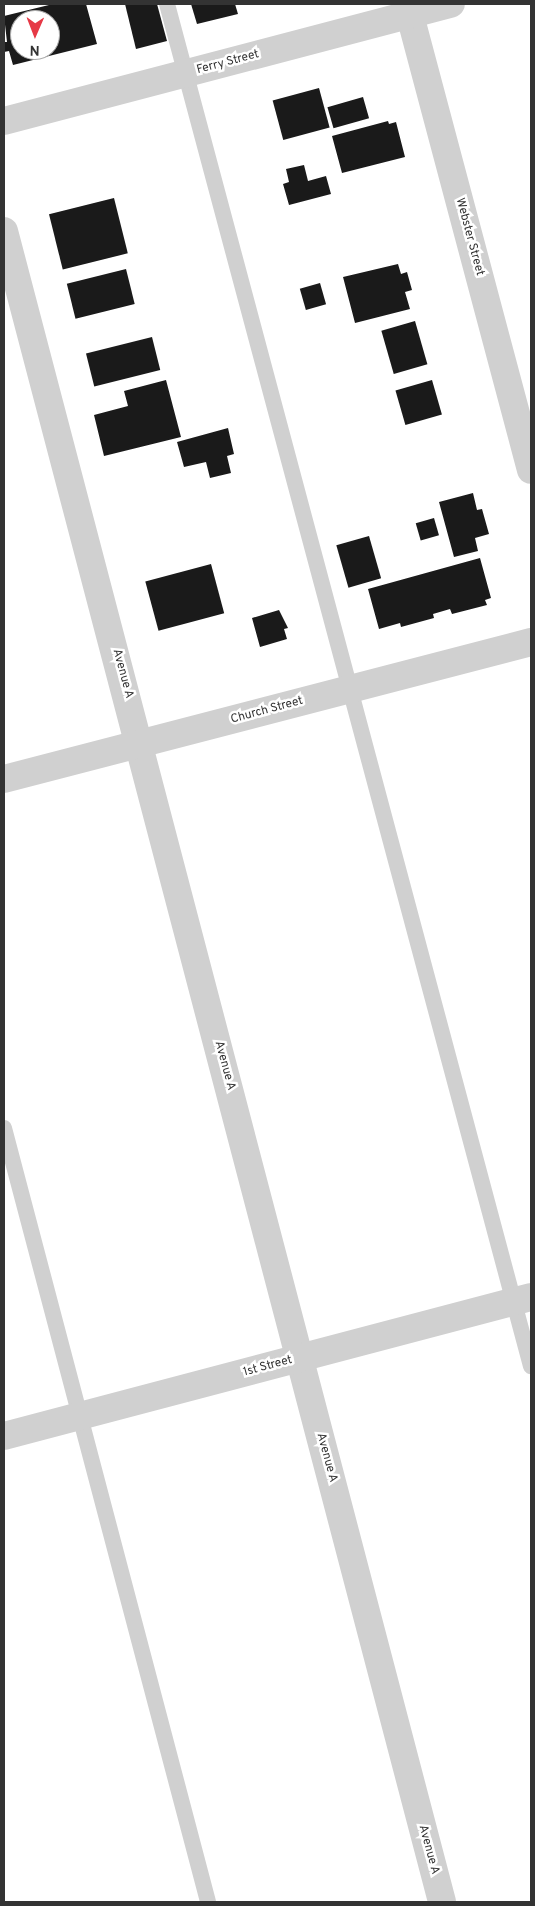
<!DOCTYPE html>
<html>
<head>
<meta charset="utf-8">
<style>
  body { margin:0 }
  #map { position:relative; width:535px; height:1906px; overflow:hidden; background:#fff; font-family:Overpass,sans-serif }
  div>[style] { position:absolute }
  .building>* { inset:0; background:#1a1a1a; transform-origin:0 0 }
  .service>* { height:16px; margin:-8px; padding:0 8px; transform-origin:8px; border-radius:8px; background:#d0d0d0 }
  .minor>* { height:28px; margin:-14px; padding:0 14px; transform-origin:14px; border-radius:14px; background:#d0d0d0 }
  .tertiary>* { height:28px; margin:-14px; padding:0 14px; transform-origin:14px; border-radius:14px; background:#d0d0d0 }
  span { translate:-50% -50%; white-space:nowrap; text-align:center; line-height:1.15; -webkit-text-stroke:5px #fff; paint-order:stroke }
  .street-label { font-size:12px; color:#333 }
  .frame { position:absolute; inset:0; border:5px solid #333; pointer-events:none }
  .north { position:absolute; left:10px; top:10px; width:50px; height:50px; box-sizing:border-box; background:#fff; border:1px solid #adadad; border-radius:50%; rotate:181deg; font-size:14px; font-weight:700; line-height:20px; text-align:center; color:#333 }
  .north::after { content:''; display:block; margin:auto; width:18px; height:22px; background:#e63946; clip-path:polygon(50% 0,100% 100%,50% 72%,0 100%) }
</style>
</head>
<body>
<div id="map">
  <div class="building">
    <i style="clip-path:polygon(evenodd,53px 4px,86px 4px,97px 44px,13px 65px,9px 51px,4px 52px,4px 42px,7px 42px,4px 16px,53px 4px,20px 20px,50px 20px,50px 50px,20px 50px,20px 20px)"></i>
    <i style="clip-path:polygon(125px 4px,157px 4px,167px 41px,136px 49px)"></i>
    <i style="clip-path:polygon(191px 4px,235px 4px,238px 14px,197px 24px)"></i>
    <i style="left:319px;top:88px;width:41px;height:48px;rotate:75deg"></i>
    <i style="left:363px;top:97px;width:22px;height:37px;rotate:74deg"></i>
    <i style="clip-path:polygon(388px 121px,389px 124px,396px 122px,405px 157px,342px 173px,332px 136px)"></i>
    <i style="clip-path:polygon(304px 165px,308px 181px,326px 176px,331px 194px,289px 205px,283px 184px,289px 182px,286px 169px)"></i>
    <i style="left:114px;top:198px;width:57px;height:67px;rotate:76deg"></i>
    <i style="clip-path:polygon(398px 264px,401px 274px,407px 272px,412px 290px,405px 292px,410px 309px,355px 323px,343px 277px)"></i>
    <i style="left:126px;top:269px;width:36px;height:61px;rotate:76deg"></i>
    <i style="left:320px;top:283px;width:22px;height:21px;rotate:74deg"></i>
    <i style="left:415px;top:321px;width:45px;height:35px;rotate:74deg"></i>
    <i style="left:152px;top:337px;width:34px;height:68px;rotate:76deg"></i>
    <i style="clip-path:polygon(166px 380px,181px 437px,104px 456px,94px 415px,128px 406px,124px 391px)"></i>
    <i style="left:432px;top:380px;width:36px;height:38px;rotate:74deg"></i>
    <i style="clip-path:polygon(228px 428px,234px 454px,227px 456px,231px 473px,210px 478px,206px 462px,184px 467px,177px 442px)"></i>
    <i style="clip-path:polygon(473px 493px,477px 510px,482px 509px,489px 534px,475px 538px,478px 551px,454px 557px,439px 502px)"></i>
    <i style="left:434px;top:518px;width:18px;height:19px;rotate:74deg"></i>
    <i style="left:369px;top:536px;width:44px;height:34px;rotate:74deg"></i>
    <i style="clip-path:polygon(480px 558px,491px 598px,485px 600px,487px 605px,452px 614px,450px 609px,433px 614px,434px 618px,401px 627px,400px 623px,379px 629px,368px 589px)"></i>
    <i style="left:211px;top:564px;width:51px;height:68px;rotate:75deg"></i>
    <i style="clip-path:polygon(279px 610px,288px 628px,284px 629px,287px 639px,260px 647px,252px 618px)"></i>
  </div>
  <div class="service">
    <i style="left:167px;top:4px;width:1410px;rotate:75.04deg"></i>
    <i style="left:4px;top:1128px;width:800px;rotate:75.23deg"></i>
  </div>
  <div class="minor">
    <i style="left:407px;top:4px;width:482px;rotate:75.1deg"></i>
    <i style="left:4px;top:231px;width:1727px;rotate:75.31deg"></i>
    <i style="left:4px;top:779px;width:545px;rotate:-14.57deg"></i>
    <i style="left:4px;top:1436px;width:545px;rotate:-14.78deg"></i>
  </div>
  <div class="tertiary">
    <i style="left:4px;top:121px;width:462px;rotate:-14.7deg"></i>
  </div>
  <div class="street-label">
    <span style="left:228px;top:63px;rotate:-15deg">Ferry Street</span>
    <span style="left:469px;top:237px;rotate:75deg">Webster Street</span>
    <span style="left:122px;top:674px;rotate:75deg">Avenue A</span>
    <span style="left:267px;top:711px;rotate:-15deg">Church Street</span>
    <span style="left:224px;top:1066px;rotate:75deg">Avenue A</span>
    <span style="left:268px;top:1367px;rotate:-15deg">1st Street</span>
    <span style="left:326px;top:1458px;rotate:75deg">Avenue A</span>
    <span style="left:428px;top:1850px;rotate:75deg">Avenue A</span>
  </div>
  <div class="frame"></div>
  <div class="north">N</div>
</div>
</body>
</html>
